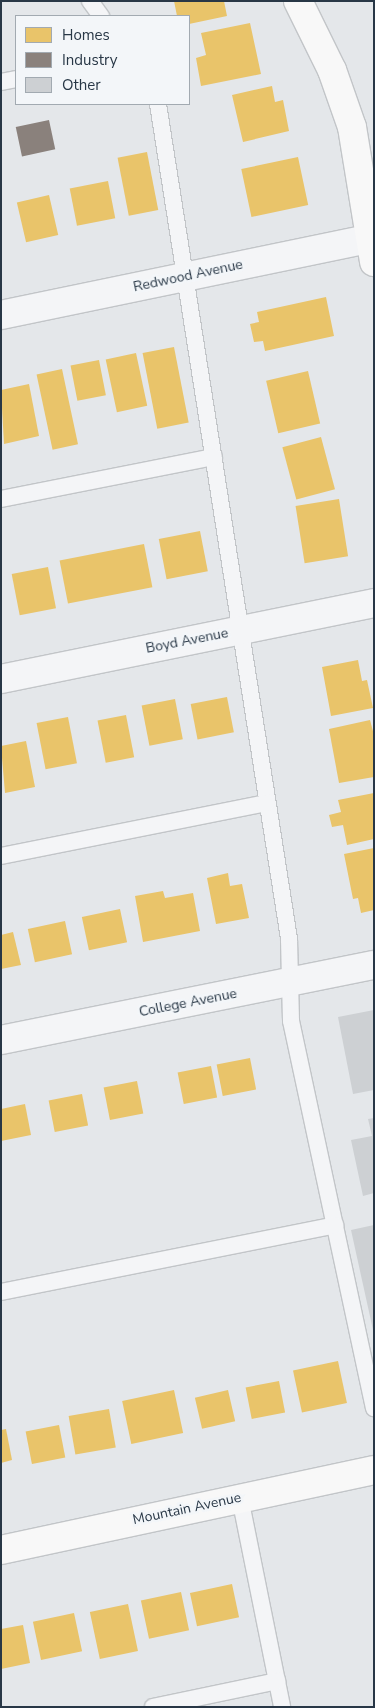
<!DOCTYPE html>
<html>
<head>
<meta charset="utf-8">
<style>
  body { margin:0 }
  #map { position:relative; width:375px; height:1708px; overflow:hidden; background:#e4e7ea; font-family:"Nunito Sans",sans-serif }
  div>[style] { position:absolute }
  .homes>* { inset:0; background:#e9c46a; transform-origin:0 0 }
  .industry>* { inset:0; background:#8a817c; transform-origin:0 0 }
  .building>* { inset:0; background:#cdd0d3 }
  .roads { filter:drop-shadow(1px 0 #c2c5c8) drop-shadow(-1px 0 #c2c5c8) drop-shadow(0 1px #c2c5c8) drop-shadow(0 -1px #c2c5c8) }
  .service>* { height:16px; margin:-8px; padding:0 8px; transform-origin:8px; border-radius:8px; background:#f4f5f7 }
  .minor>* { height:28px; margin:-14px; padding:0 14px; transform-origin:14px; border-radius:14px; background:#f4f5f7 }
  .tertiary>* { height:28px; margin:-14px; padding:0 14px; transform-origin:14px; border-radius:14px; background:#f4f5f7 }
  .secondary>* { height:28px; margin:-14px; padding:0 14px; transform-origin:14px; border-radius:14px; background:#f8f8f8 }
  .primary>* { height:28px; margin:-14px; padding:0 14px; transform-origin:14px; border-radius:14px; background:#f8f8f8 }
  span { translate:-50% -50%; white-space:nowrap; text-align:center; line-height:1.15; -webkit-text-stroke:5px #f3f6f9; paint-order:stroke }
  .street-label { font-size:14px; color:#283746 }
  .frame { position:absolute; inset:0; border:2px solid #283746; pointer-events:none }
  .legend { position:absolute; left:15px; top:15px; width:175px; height:90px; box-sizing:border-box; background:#f3f6f9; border:1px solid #a2aab1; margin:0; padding:6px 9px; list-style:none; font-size:15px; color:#283746 }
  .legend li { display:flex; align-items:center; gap:10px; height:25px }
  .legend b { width:25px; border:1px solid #a2aab1 }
</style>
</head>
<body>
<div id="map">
  <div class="homes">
    <i style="clip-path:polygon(174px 1px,224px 1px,227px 16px,189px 24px,189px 16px,177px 16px)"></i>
    <i style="clip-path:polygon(250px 23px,261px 74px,201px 86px,196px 58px,206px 55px,201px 33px)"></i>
    <i style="clip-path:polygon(272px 86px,275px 102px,283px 100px,289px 131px,243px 142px,232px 95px)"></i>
    <i style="left:147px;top:152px;width:59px;height:30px;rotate:79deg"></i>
    <i style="left:298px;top:157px;width:49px;height:58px;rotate:78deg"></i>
    <i style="left:108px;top:181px;width:38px;height:39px;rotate:79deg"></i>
    <i style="left:49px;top:195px;width:41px;height:33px;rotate:77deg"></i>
    <i style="clip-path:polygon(326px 297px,334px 336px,265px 351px,263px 341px,254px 342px,250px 324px,259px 322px,257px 312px)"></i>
    <i style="left:174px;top:347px;width:77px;height:32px;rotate:79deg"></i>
    <i style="left:136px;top:353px;width:54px;height:31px;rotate:78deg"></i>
    <i style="left:99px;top:360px;width:36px;height:29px;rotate:79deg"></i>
    <i style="left:62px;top:369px;width:77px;height:26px;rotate:78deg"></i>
    <i style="left:308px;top:371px;width:54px;height:43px;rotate:77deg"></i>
    <i style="clip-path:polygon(29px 384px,39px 436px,4px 444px,1px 390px)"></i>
    <i style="left:321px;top:437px;width:54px;height:40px;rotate:75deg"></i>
    <i style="left:339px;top:499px;width:58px;height:44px;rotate:81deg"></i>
    <i style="left:200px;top:531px;width:41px;height:42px;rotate:79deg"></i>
    <i style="left:144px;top:544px;width:44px;height:86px;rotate:79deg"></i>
    <i style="left:48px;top:567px;width:42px;height:37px;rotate:79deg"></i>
    <i style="clip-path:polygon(358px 660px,362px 681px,367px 680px,373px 708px,331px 716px,322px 667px)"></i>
    <i style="left:227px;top:697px;width:36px;height:37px;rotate:79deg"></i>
    <i style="left:175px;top:699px;width:41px;height:34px;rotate:79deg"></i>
    <i style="left:126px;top:715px;width:43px;height:29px;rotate:79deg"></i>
    <i style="left:68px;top:717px;width:47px;height:32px;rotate:79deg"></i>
    <i style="clip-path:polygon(370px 720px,374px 735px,374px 777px,339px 783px,329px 729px)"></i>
    <i style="clip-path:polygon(26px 741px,35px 787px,5px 793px,1px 746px)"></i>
    <i style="clip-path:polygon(374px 793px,374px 839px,347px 845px,343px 825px,332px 827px,329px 815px,341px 812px,338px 800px)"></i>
    <i style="clip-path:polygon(374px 848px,374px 910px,361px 913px,358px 898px,353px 899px,344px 854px)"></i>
    <i style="clip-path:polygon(228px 873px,230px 886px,242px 884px,249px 918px,216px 924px,207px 878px)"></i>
    <i style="clip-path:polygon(163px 891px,165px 898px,193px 893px,200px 931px,143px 942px,135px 896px)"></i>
    <i style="left:120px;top:909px;width:34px;height:39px;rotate:78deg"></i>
    <i style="left:65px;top:921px;width:34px;height:38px;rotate:78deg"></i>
    <i style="clip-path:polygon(13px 932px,21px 965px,1px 969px,1px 935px)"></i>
    <i style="left:250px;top:1058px;width:32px;height:34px;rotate:79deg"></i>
    <i style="left:211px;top:1066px;width:32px;height:34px;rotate:79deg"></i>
    <i style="left:137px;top:1081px;width:33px;height:34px;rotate:79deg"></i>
    <i style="left:82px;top:1094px;width:32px;height:34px;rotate:79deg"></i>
    <i style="clip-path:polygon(25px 1104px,31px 1135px,1px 1141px,1px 1109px)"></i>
    <i style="left:338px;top:1361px;width:43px;height:46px;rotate:78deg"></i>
    <i style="left:279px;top:1381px;width:32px;height:34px;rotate:79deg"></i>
    <i style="left:174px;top:1390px;width:44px;height:53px;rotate:78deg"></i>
    <i style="left:228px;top:1390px;width:32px;height:34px;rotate:77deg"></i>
    <i style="left:109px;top:1409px;width:39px;height:41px;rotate:80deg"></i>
    <i style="left:59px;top:1425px;width:33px;height:34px;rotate:79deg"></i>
    <i style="clip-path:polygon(6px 1429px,12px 1460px,1px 1463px,1px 1430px)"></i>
    <i style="left:232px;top:1584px;width:34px;height:43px;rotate:78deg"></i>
    <i style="left:181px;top:1592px;width:39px;height:41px;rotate:78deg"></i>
    <i style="left:128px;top:1604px;width:48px;height:39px;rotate:78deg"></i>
    <i style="left:74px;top:1613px;width:39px;height:42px;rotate:78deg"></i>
    <i style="clip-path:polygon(23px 1625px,30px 1663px,1px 1669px,1px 1629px)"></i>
  </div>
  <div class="industry">
    <i style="left:49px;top:120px;width:30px;height:34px;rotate:78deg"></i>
  </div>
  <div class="building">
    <i style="clip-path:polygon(374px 1010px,374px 1090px,353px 1094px,338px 1017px)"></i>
    <i style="clip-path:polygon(374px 1118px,374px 1193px,363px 1196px,351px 1140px,372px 1136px,368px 1119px)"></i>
    <i style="clip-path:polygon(374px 1225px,374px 1330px,373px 1330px,351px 1230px)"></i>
  </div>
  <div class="roads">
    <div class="service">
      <i style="left:90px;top:1px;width:19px;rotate:54deg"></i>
      <i style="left:1px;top:82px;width:15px;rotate:-11deg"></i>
      <i style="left:158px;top:104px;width:845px;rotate:81.08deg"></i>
      <i style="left:289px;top:939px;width:82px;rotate:88.6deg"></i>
      <i style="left:291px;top:1021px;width:396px;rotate:77.9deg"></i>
      <i style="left:1px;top:499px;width:217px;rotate:-11.2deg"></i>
      <i style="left:1px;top:856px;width:271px;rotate:-11.3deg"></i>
      <i style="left:1px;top:1292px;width:341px;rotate:-11.3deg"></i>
      <i style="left:240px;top:1498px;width:213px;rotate:78.6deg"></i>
      <i style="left:153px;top:1707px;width:127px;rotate:-11.8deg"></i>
    </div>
    <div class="minor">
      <i style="left:1px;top:679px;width:381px;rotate:-11.5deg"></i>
      <i style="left:1px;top:1040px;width:380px;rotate:-11.4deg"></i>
    </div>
    <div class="tertiary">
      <i style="left:1px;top:315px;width:381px;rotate:-11.7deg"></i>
    </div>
    <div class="secondary">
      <i style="left:1px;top:1550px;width:381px;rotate:-12.1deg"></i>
    </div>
    <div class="primary">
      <i style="left:298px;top:1px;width:77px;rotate:63.8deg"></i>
      <i style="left:332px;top:70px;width:60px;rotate:70.7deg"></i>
      <i style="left:352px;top:127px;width:137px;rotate:80.7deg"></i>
    </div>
  </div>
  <div class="street-label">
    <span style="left:188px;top:276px;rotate:-12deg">Redwood Avenue</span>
    <span style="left:187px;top:641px;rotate:-11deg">Boyd Avenue</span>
    <span style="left:188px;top:1003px;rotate:-11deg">College Avenue</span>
    <span style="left:187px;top:1509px;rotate:-12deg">Mountain Avenue</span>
  </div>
  <div class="frame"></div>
  <ul class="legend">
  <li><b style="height:14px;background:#e9c46a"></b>Homes</li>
  <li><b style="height:14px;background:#8a817c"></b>Industry</li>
  <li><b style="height:14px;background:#cdd0d3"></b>Other</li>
  </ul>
</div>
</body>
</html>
